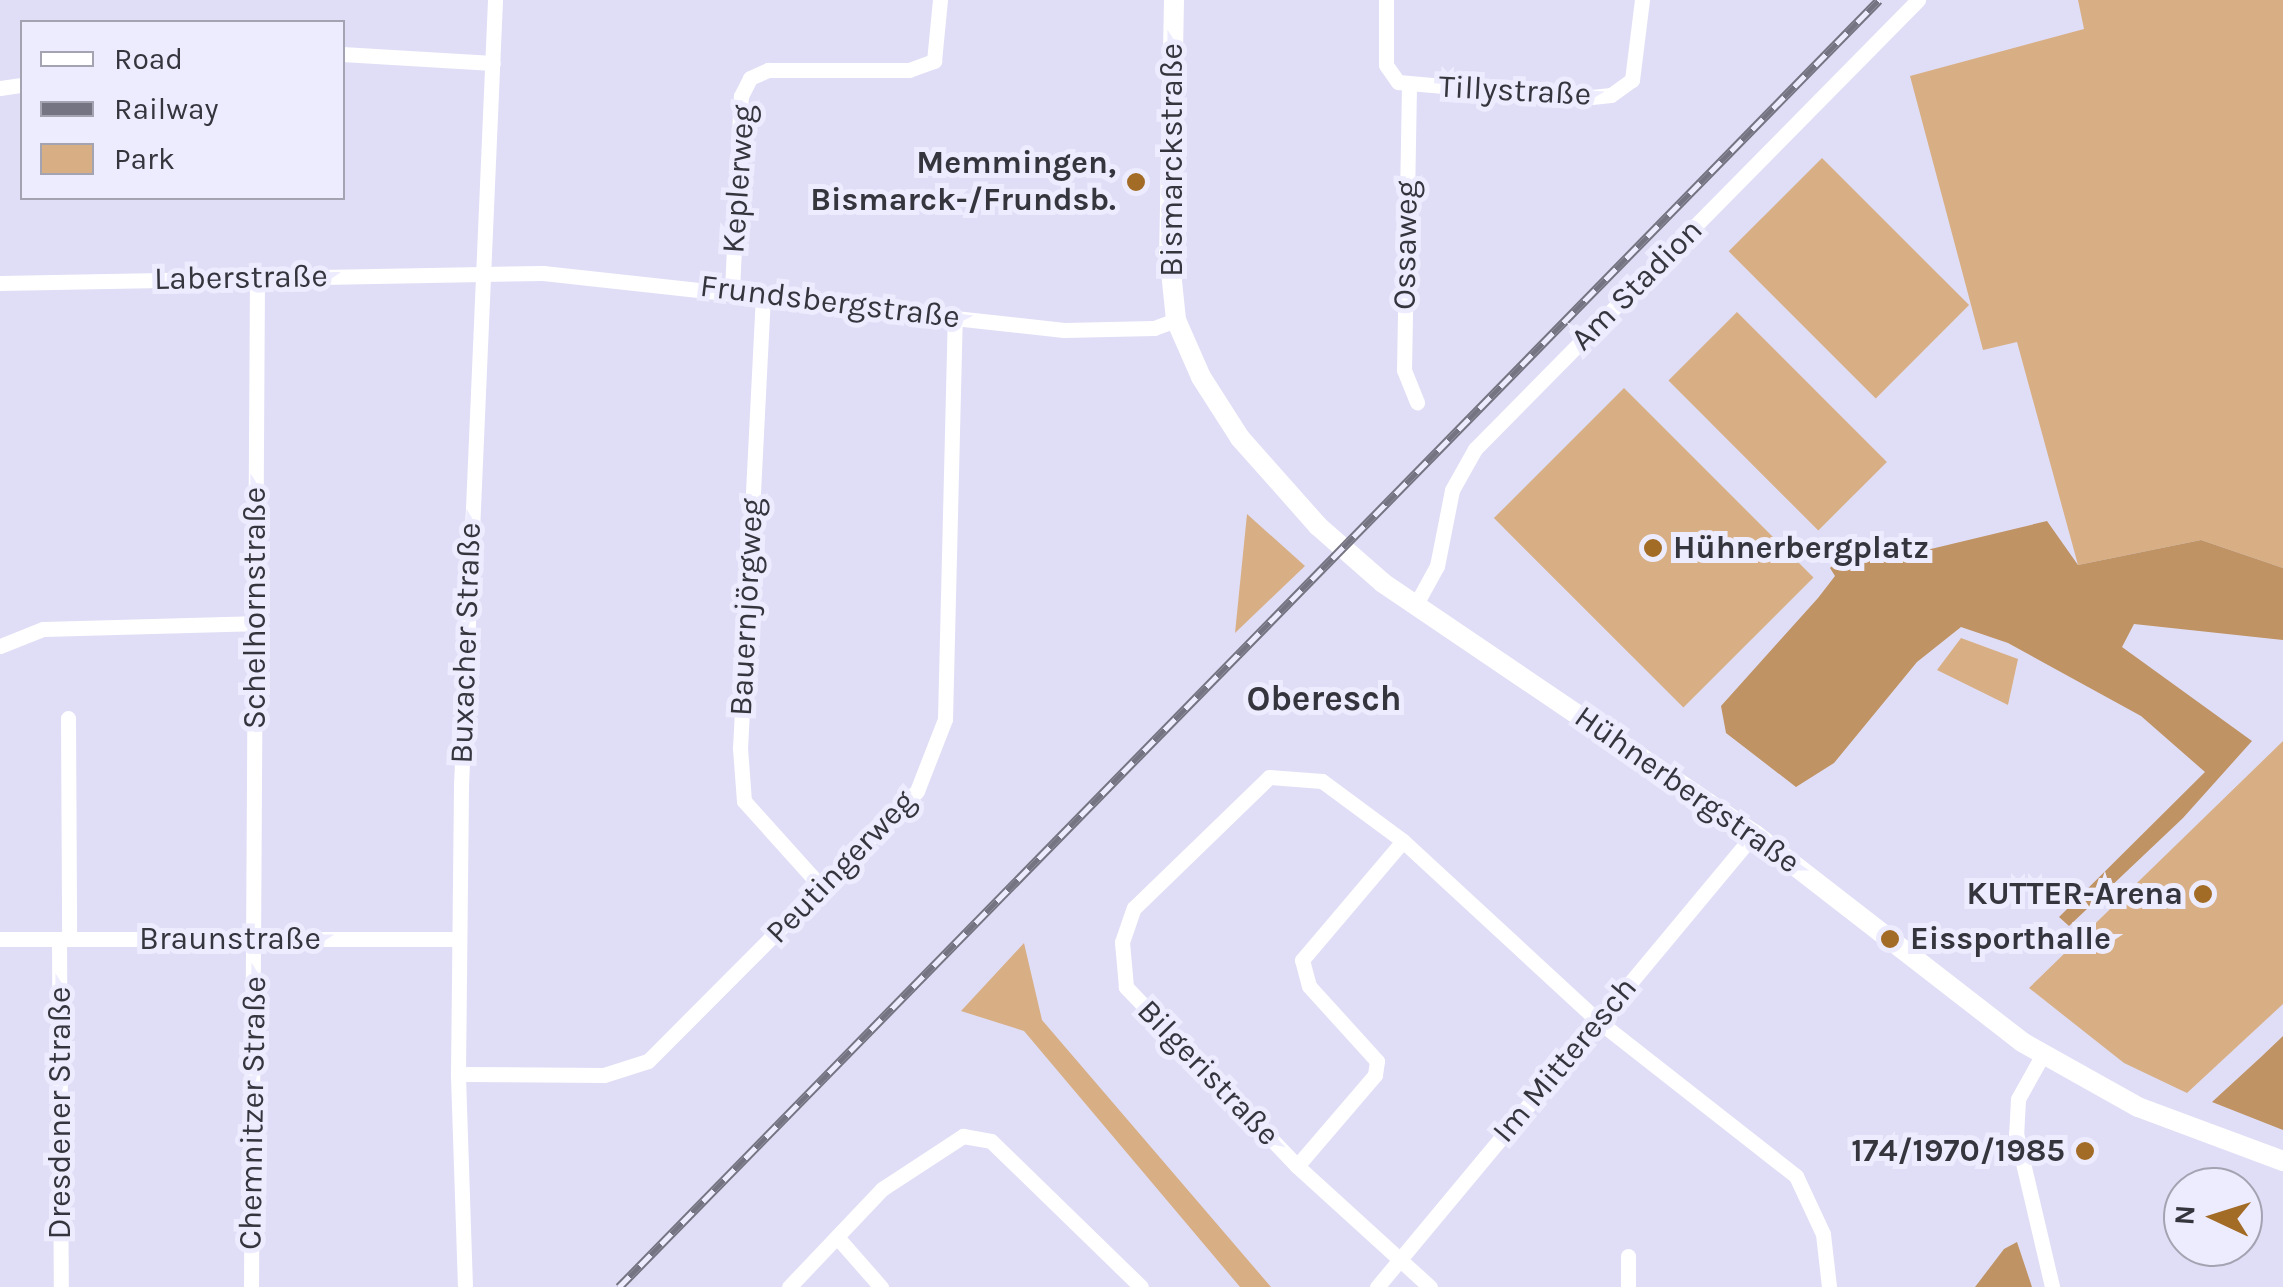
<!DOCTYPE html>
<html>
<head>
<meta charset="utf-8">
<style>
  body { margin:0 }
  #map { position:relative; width:2283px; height:1287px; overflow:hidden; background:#e0def6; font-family:Karla,sans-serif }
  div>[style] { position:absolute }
  .green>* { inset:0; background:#d8af84; transform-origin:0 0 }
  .forest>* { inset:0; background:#bf9363 }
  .street>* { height:15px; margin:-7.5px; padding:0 7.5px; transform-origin:7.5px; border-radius:7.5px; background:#fff }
  .secondary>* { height:20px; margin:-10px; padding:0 10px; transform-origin:10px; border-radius:10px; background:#fff }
  .rail>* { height:9px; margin-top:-4.5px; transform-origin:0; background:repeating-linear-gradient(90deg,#edecff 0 15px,#757482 0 30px); box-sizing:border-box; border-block:2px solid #757482 }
  .dots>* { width:28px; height:28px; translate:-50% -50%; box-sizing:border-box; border:5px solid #edecff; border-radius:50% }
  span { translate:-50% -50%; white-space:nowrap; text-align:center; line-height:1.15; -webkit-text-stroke:10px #edecff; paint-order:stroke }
  .street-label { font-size:32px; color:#35353e }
  .poi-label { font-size:32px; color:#35353e; font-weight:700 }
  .right { translate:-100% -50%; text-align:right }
  .left { translate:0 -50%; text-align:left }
  .neighbourhood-label { font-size:35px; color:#35353e; font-weight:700 }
  .legend { position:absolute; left:20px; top:20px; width:325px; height:180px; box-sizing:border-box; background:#edecff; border:2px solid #a3a3b2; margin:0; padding:12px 18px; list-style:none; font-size:30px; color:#35353e }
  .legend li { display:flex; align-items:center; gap:20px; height:50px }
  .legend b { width:50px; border:2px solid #a3a3b2 }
  .north { position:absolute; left:2163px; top:1167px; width:100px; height:100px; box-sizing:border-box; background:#edecff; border:2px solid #a3a3b2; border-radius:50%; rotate:274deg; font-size:28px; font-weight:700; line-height:40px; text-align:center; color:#35353e }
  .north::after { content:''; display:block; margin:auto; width:35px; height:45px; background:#a26b26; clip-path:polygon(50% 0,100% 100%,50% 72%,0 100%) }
</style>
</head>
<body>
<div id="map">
  <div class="green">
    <i style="clip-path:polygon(2078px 0,2283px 0,2283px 568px,2201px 540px,2078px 565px,2017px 342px,1983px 350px,1910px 76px,2084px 29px)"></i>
    <i style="left:1822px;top:158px;width:208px;height:132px;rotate:45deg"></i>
    <i style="left:1737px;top:312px;width:212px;height:97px;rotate:45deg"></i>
    <i style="left:1624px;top:388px;width:268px;height:184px;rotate:45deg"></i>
    <i style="clip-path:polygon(1247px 514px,1305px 566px,1235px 633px)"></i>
    <i style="clip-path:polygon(1961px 638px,2018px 659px,2008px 705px,1937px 670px)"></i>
    <i style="clip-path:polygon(2283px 741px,2283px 1004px,2187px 1093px,2124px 1063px,2029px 988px)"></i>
    <i style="clip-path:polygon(1024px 943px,1042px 1020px,1271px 1287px,1240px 1287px,1024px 1031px,961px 1011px)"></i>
  </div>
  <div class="forest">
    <i style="clip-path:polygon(2047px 521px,2078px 565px,2201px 540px,2283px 568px,2283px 640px,2134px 624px,2122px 647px,2252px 741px,2183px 818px,2069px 926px,2059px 917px,2205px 772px,2141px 716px,2008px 643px,1961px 627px,1917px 662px,1834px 763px,1796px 787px,1726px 733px,1721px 706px,1818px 598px,1835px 576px,1830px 568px,1855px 543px,1910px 554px)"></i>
    <i style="clip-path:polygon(2283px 1036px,2283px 1130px,2212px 1102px,2261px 1057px)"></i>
    <i style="clip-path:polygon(2017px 1242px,2032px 1287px,1975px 1287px,2004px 1249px)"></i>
  </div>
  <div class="street">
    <i style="left:1386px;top:0;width:65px;rotate:90deg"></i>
    <i style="left:1386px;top:65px;width:21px;rotate:55deg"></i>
    <i style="left:1398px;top:82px;width:185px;rotate:5deg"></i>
    <i style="left:1582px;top:98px;width:29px;rotate:-6deg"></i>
    <i style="left:1611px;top:95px;width:26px;rotate:-36deg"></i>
    <i style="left:1632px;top:80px;width:81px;rotate:-82.9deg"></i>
    <i style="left:342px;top:54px;width:151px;rotate:3.4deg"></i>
    <i style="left:1409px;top:85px;width:285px;rotate:91deg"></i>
    <i style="left:1404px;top:370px;width:35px;rotate:68deg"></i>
    <i style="left:0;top:88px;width:22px;rotate:-8deg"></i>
    <i style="left:0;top:283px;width:543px;rotate:-1.06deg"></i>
    <i style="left:543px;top:273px;width:524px;rotate:6.24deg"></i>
    <i style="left:1064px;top:330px;width:90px;rotate:-1.3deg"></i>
    <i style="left:1154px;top:328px;width:23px;rotate:-20deg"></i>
    <i style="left:732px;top:291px;width:195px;rotate:-87.4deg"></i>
    <i style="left:741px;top:96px;width:20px;rotate:-63deg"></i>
    <i style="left:750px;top:78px;width:20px;rotate:-24deg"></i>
    <i style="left:768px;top:70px;width:141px"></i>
    <i style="left:909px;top:70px;width:27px;rotate:-20deg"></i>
    <i style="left:934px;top:61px;width:61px;rotate:-84.4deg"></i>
    <i style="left:763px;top:295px;width:454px;rotate:92.9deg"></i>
    <i style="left:740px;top:748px;width:53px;rotate:85.7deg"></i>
    <i style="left:744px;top:801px;width:120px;rotate:48deg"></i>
    <i style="left:1415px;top:606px;width:46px;rotate:-61.2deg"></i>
    <i style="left:1437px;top:566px;width:77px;rotate:-78.8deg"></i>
    <i style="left:1452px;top:490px;width:47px;rotate:-60.7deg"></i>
    <i style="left:1475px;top:449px;width:631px;rotate:-45.39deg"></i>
    <i style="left:0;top:646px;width:46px;rotate:-21.6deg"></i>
    <i style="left:43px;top:629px;width:210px;rotate:-1.6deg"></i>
    <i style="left:68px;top:718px;width:221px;rotate:89.7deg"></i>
    <i style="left:0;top:939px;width:459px"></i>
    <i style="left:59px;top:940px;width:347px;rotate:89.7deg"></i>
    <i style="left:2043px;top:1054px;width:51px;rotate:119.1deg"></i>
    <i style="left:2018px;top:1099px;width:34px;rotate:93deg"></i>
    <i style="left:2016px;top:1133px;width:158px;rotate:76.8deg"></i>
    <i style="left:458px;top:1074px;width:146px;rotate:0.4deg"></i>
    <i style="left:604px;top:1075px;width:46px;rotate:-17.7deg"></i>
    <i style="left:648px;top:1061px;width:381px;rotate:-45.1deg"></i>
    <i style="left:917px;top:791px;width:77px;rotate:-68.7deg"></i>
    <i style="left:945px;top:719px;width:402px;rotate:-88.6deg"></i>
    <i style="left:1297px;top:1166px;width:120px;rotate:-49.4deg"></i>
    <i style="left:1375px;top:1075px;width:14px;rotate:-82deg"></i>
    <i style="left:1377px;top:1061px;width:101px;rotate:-132.2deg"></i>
    <i style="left:1309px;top:986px;width:27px;rotate:-105deg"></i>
    <i style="left:1302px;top:960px;width:156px;rotate:-49.7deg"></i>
    <i style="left:837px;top:1237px;width:67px;rotate:48.7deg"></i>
    <i style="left:251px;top:1287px;width:1010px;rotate:-89.66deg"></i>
    <i style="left:465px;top:1287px;width:213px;rotate:-91.9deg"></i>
    <i style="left:458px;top:1074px;width:289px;rotate:-89.4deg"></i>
    <i style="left:461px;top:785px;width:786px;rotate:-87.52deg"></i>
    <i style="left:789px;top:1287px;width:135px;rotate:-46.5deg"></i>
    <i style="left:882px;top:1189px;width:97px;rotate:-33.2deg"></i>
    <i style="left:963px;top:1136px;width:28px;rotate:10deg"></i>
    <i style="left:991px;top:1141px;width:209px;rotate:44.2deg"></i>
    <i style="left:1377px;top:1287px;width:589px;rotate:-50.23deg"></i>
    <i style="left:1430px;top:1287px;width:180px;rotate:-137.7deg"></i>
    <i style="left:1297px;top:1166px;width:248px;rotate:-133.7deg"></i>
    <i style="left:1126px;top:987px;width:45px;rotate:-95.1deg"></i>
    <i style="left:1122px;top:942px;width:36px;rotate:-71deg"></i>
    <i style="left:1134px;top:908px;width:188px;rotate:-44.1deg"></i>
    <i style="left:1269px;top:777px;width:53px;rotate:4.3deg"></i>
    <i style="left:1322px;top:781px;width:101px;rotate:36.5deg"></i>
    <i style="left:1403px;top:841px;width:264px;rotate:42.7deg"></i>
    <i style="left:1597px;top:1020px;width:253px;rotate:38.1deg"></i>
    <i style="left:1796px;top:1176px;width:64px;rotate:65deg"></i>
    <i style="left:1823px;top:1234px;width:53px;rotate:83.5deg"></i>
    <i style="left:1628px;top:1287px;width:31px;rotate:-90deg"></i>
  </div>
  <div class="secondary">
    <i style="left:1174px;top:0;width:252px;rotate:91.1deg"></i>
    <i style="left:1169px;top:252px;width:68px;rotate:84.1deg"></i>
    <i style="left:1176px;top:320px;width:62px;rotate:66.3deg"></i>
    <i style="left:1201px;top:377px;width:72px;rotate:57.4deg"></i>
    <i style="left:1240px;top:438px;width:118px;rotate:48.4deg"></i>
    <i style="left:1318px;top:526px;width:86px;rotate:41.2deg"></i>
    <i style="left:1383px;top:583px;width:448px;rotate:34.1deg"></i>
    <i style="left:1754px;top:834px;width:339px;rotate:37.8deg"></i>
    <i style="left:2022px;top:1042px;width:133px;rotate:29.3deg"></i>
    <i style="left:2138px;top:1107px;width:155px;rotate:20.4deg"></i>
  </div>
  <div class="rail">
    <i style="left:619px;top:1287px;width:1801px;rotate:-45.61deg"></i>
  </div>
  <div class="dots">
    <i style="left:1136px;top:182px;background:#a26b26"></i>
    <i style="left:1653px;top:548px;background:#a26b26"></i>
    <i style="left:2203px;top:894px;background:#a26b26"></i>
    <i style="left:1890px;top:939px;background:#a26b26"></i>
    <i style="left:2085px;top:1151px;background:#a26b26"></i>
  </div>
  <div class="street-label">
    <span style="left:1515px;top:91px;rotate:3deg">Tillystraße</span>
    <span style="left:1172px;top:160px;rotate:-90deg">Bismarckstraße</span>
    <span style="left:739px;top:179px;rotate:-86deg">Keplerweg</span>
    <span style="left:1406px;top:245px;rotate:-89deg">Ossaweg</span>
    <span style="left:241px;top:278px;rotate:-1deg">Laberstraße</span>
    <span style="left:1637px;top:285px;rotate:-45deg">Am Stadion</span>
    <span style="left:830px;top:302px;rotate:7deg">Frundsbergstraße</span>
    <span style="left:747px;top:607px;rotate:-87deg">Bauernjörgweg</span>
    <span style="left:255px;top:608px;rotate:-90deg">Schelhornstraße</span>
    <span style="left:466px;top:643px;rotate:-88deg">Buxacher Straße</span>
    <span style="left:1687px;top:790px;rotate:35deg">Hühnerbergstraße</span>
    <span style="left:841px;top:867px;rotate:-46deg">Peutingerweg</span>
    <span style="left:230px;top:939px">Braunstraße</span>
    <span style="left:1565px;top:1060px;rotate:-50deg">Im Mitteresch</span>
    <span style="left:1208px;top:1073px;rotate:46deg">Bilgeristraße</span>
    <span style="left:60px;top:1113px;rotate:-90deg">Dresdener Straße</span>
    <span style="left:253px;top:1113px;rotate:-89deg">Chemnitzer Straße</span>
  </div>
  <div class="poi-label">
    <span class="right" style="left:1116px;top:182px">Memmingen,<br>Bismarck-/Frundsb.</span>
    <span class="left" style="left:1673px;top:548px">Hühnerbergplatz</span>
    <span class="right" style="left:2183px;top:894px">KUTTER-Arena</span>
    <span class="left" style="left:1910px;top:939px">Eissporthalle</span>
    <span class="right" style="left:2065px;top:1151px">174/1970/1985</span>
  </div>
  <div class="neighbourhood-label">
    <span style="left:1324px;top:699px">Oberesch</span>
  </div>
  <ul class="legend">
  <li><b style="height:12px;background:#fff"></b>Road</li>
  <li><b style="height:12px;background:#757482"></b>Railway</li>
  <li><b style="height:28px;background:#d8af84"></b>Park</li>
  </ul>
  <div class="north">N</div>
</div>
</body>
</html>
